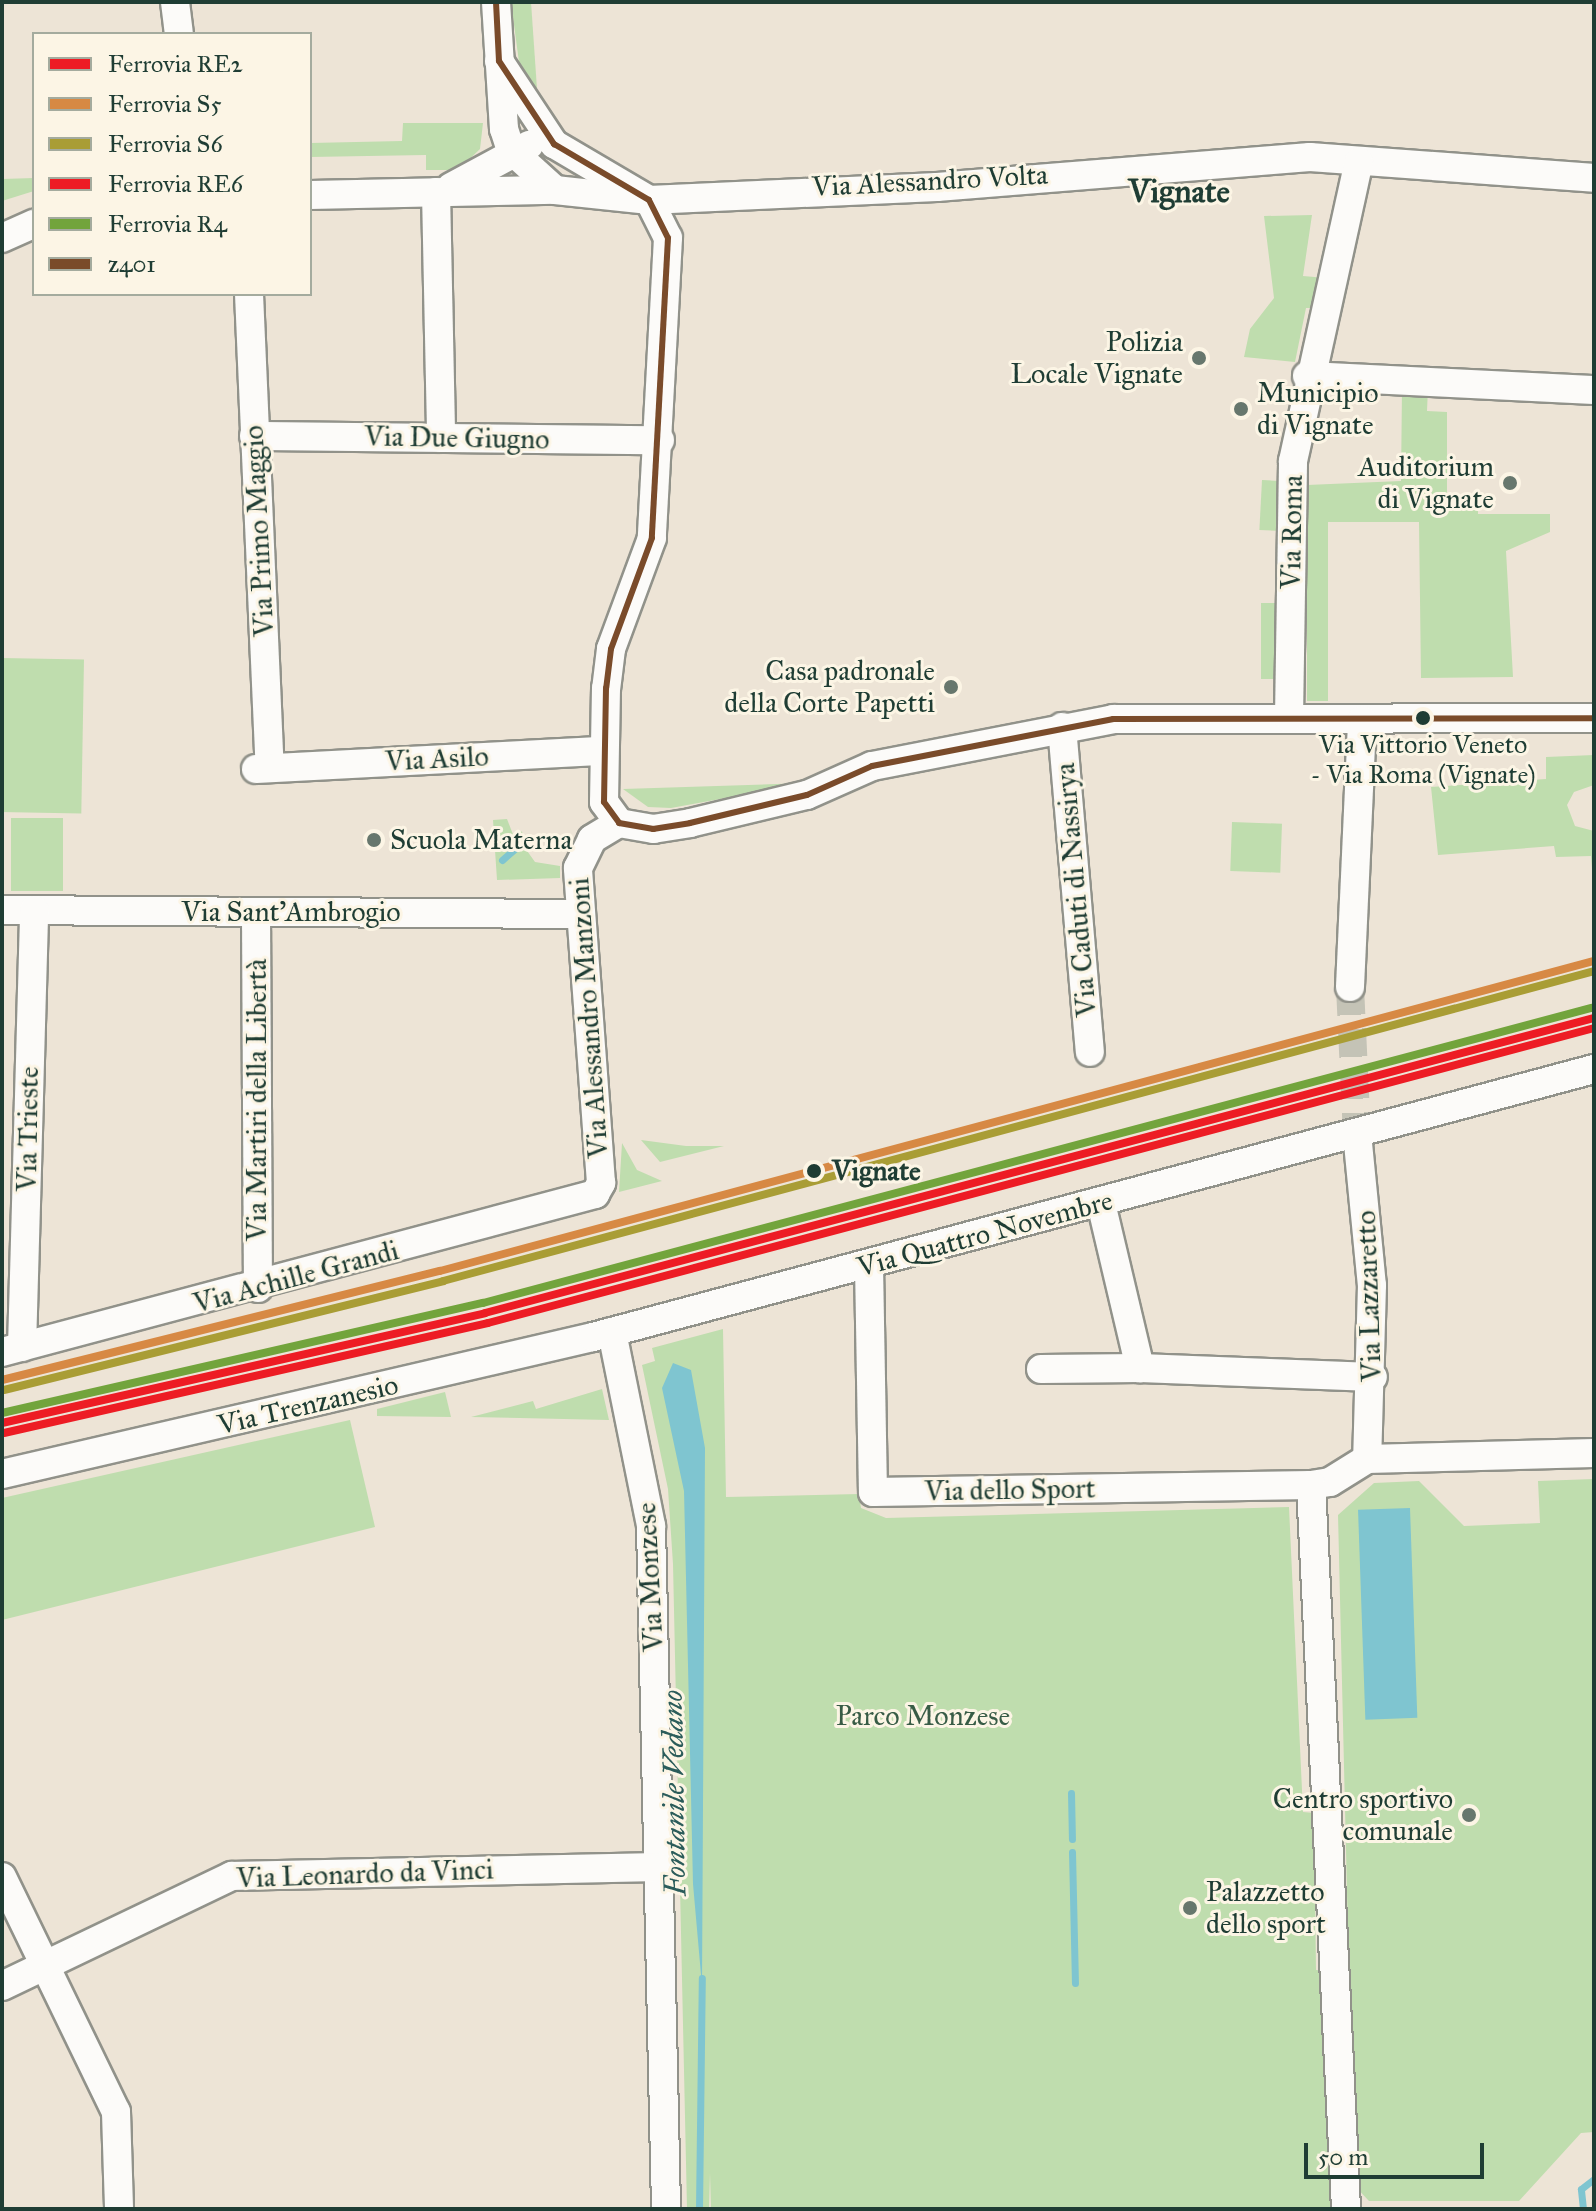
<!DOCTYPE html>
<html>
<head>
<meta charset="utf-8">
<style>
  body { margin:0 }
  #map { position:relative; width:1596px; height:2211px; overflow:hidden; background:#ede4d6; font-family:"IM FELL Great Primer",serif }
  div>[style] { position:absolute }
  .green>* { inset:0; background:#bfddae; transform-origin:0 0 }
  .water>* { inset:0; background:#7fc5d0; transform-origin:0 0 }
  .stream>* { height:7px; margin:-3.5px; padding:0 3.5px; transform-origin:3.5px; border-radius:3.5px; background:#7fc5d0 }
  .minor-tunnel>* { height:28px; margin-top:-14px; transform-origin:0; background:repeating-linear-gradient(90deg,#c4c3b6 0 28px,transparent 0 42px) }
  .roads { filter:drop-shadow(2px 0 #91928a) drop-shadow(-2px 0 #91928a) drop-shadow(0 2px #91928a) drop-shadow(0 -2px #91928a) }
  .minor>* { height:28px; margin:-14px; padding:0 14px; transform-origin:14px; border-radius:14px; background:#fcfbf9 }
  .bus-1>* { height:6px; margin:-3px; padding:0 3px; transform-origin:3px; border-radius:3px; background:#7a4b2a }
  .rail-1>* { height:8px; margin:-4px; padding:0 4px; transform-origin:4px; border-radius:4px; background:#ed1c24 }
  .rail-2>* { height:8px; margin:-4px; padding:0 4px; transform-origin:4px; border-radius:4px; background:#d78944 }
  .rail-3>* { height:8px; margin:-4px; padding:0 4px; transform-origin:4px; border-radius:4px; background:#a99d35 }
  .rail-4>* { height:8px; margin:-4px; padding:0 4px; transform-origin:4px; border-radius:4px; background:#ed1c24 }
  .rail-5>* { height:8px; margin:-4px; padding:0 4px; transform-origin:4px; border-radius:4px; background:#72a43c }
  .dots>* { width:22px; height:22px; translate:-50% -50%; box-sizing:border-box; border:4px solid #fcf5e5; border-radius:50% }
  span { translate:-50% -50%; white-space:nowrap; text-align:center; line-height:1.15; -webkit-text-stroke:6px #fcf5e5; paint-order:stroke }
  .bus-label { font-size:26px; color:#1f3d34 }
  .street-label { font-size:28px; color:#1f3d34 }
  .poi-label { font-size:28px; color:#1f3d34 }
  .right { translate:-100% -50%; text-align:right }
  .left { translate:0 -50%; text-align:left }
  .stop-label { font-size:28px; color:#1f3d34; font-weight:700 }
  .park-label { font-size:28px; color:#385c46 }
  .water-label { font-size:30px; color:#2b5c5a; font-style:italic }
  .quarter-label { font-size:32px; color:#1f3d34; font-weight:700 }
  .frame { position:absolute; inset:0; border:4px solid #1f3d34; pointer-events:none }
  .legend { position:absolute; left:32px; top:32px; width:280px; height:264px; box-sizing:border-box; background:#fcf5e5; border:2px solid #a4ab9e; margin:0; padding:10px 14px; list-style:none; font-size:24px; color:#1f3d34 }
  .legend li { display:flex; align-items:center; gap:16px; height:40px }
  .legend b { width:40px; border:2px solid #a4ab9e }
  .scale { position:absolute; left:1304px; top:2143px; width:180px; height:36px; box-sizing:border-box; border:4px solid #1f3d34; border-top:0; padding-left:10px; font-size:24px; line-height:28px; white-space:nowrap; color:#1f3d34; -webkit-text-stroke:6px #fcf5e5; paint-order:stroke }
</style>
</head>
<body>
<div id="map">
  <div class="green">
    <i style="clip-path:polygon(511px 2px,531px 2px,537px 89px,519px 62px)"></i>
    <i style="clip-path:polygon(403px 123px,483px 123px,480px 149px,458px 170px,426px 170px,426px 155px,310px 157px,310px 143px,402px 141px)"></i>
    <i style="clip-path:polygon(34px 178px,34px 191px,2px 201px,2px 179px)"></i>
    <i style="clip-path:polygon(1312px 215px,1303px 276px,1326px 278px,1318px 308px,1306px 308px,1295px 362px,1244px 357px,1250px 329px,1274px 298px,1264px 216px)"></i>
    <i style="clip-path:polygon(1402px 387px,1428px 388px,1427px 411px,1447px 412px,1447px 500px,1478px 500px,1478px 514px,1550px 514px,1550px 532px,1506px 551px,1513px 677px,1421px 678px,1419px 522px,1328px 522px,1328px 701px,1307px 701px,1307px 485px,1401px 481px)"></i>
    <i style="left:1262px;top:480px;width:22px;height:50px;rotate:3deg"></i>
    <i style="left:1261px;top:603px;width:22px;height:76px"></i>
    <i style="left:2px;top:658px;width:82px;height:154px;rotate:1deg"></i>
    <i style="clip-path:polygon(1594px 755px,1594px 785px,1574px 792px,1567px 805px,1575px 826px,1594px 831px,1594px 895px,1591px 856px,1556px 857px,1554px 846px,1438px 855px,1431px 787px,1546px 779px,1546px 757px)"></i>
    <i style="clip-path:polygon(807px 783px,671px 808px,648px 807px,623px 789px)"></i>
    <i style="left:11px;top:818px;width:52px;height:73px"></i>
    <i style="clip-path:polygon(507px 819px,514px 837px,521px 831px,531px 843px,525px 848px,535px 862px,560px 866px,560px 878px,497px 880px,493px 820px)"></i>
    <i style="left:1232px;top:822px;width:50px;height:49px;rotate:2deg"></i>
    <i style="clip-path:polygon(641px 1140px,686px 1146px,724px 1146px,660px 1162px)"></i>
    <i style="clip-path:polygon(622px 1143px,637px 1170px,662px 1181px,619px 1192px)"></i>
    <i style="clip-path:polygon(723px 1329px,726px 1497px,859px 1494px,861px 1508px,886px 1518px,1289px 1507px,1303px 1812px,1314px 1813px,1316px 1970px,1328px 1971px,1335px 2209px,711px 2209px,710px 2173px,709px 2209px,687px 2209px,673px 1564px,668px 1489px,642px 1365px,655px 1361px,652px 1348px)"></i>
    <i style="clip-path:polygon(602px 1389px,609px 1420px,471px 1417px,533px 1401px,536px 1409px)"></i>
    <i style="clip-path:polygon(445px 1392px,451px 1417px,377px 1416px,377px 1409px)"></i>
    <i style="clip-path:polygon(350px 1420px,375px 1527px,2px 1620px,2px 1498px)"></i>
    <i style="clip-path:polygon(1594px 1479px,1594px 2132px,1581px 2133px,1519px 2201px,1369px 2201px,1354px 2185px,1338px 1515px,1374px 1483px,1419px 1481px,1464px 1526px,1540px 1523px,1538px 1481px)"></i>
  </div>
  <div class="water">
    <i style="clip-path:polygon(673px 1363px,691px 1370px,705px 1448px,702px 1986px,693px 1884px,684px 1491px,662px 1388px)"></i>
    <i style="left:1410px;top:1508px;width:210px;height:52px;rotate:88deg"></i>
  </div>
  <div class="stream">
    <i style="left:502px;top:860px;width:20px;rotate:-41deg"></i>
    <i style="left:1071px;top:1793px;width:46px;rotate:88.8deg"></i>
    <i style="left:1072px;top:1852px;width:131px;rotate:88.7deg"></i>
    <i style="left:699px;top:2209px;width:231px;rotate:-89.3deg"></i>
    <i style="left:1583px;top:2209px;width:20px;rotate:-96deg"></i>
    <i style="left:1581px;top:2189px;width:16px;rotate:-38deg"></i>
  </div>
  <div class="minor-tunnel">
    <i style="left:1350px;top:987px;width:146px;rotate:87.3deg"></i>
  </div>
  <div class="roads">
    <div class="minor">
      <i style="left:175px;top:2px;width:32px;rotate:83deg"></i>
      <i style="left:496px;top:2px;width:127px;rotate:86.4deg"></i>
      <i style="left:504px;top:129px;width:22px;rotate:72deg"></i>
      <i style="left:511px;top:150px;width:59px;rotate:42.3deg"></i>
      <i style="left:499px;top:61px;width:100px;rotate:56.5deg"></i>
      <i style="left:554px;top:144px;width:110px;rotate:30.5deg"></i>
      <i style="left:649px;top:200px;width:42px;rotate:63.4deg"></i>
      <i style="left:668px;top:238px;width:300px;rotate:93.1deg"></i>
      <i style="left:652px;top:538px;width:118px;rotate:110.3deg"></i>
      <i style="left:611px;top:649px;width:39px;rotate:97deg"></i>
      <i style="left:606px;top:688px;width:114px;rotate:91deg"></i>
      <i style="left:604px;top:802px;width:26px;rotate:54deg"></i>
      <i style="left:619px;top:823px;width:35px;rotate:10deg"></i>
      <i style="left:653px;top:829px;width:37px;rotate:-9deg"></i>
      <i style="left:690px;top:823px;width:120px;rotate:-13.5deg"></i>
      <i style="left:807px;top:795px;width:71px;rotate:-24deg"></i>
      <i style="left:872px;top:766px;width:246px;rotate:-11deg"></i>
      <i style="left:1113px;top:719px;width:481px;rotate:-0.1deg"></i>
      <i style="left:451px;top:187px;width:89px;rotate:-28.3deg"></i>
      <i style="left:436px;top:192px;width:246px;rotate:88.8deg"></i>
      <i style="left:310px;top:195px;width:245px;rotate:-1.2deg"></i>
      <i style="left:555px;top:190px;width:95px;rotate:6.1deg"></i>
      <i style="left:649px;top:200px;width:288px;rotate:-2.6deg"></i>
      <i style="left:937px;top:187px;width:374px;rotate:-4.6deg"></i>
      <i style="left:1310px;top:157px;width:285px;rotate:4.2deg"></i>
      <i style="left:2px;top:238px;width:35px;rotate:-24deg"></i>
      <i style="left:249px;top:294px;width:474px;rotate:87.5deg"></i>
      <i style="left:1307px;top:376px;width:287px;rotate:2.8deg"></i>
      <i style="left:254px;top:436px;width:406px;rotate:0.6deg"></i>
      <i style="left:1289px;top:718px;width:257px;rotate:-89.1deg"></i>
      <i style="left:1293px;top:461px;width:306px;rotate:-77.6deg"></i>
      <i style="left:1062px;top:727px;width:326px;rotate:85.1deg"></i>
      <i style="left:256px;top:769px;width:348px;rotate:-3deg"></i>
      <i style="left:2px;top:910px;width:579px;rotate:0.4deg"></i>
      <i style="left:256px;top:912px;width:376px;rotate:89.7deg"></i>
      <i style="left:1350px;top:987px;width:267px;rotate:-87.4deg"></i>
      <i style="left:1357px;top:1133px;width:153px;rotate:84.4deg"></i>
      <i style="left:1372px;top:1285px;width:174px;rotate:91.6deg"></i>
      <i style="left:1101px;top:1203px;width:170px;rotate:76.7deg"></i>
      <i style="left:1140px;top:1368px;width:233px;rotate:2.2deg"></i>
      <i style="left:869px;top:1265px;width:227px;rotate:89deg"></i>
      <i style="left:873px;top:1492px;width:438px;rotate:-0.9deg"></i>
      <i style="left:1311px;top:1485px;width:19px;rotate:-9deg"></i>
      <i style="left:1330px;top:1482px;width:44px;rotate:-31.9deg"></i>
      <i style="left:1367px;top:1459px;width:227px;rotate:-1.5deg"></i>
      <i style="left:612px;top:1332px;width:198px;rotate:78.6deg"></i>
      <i style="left:651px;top:1526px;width:683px;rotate:88.74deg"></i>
      <i style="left:22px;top:1347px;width:437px;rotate:-88.4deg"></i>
      <i style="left:2px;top:1352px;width:614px;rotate:-14.92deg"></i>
      <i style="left:595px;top:1194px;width:13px;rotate:-61deg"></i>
      <i style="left:601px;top:1183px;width:316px;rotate:-94.2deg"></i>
      <i style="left:578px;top:868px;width:32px;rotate:-64deg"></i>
      <i style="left:592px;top:839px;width:31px;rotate:-31deg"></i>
      <i style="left:1041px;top:1369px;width:99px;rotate:-0.6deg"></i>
      <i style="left:2px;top:1474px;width:607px;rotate:-13.05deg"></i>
      <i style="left:593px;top:1337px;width:1036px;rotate:-14.99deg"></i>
      <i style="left:1311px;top:1485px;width:725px;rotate:87.23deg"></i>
      <i style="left:2px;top:1877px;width:261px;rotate:64.1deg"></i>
      <i style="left:116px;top:2112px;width:97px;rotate:88.2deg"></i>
      <i style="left:2px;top:1986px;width:255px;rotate:-25.6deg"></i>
      <i style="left:232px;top:1876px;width:425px;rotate:-1.2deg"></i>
    </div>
  </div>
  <div class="bus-1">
    <i style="left:496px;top:2px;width:59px;rotate:87.1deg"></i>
    <i style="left:499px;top:61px;width:100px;rotate:56.5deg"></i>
    <i style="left:554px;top:144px;width:110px;rotate:30.5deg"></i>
    <i style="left:649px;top:200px;width:42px;rotate:63.4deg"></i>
    <i style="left:668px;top:238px;width:300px;rotate:93.1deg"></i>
    <i style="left:652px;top:538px;width:118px;rotate:110.3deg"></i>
    <i style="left:611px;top:649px;width:39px;rotate:97deg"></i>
    <i style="left:606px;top:688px;width:114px;rotate:91deg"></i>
    <i style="left:604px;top:802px;width:26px;rotate:54deg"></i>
    <i style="left:619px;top:823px;width:35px;rotate:10deg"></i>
    <i style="left:653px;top:829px;width:37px;rotate:-9deg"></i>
    <i style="left:690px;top:823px;width:120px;rotate:-13.5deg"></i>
    <i style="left:807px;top:795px;width:71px;rotate:-24deg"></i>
    <i style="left:872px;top:766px;width:246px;rotate:-11deg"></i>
    <i style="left:1113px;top:719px;width:481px;rotate:-0.1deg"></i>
  </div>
  <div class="rail-1">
    <i style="left:2px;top:1423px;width:495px;rotate:-12.8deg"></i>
    <i style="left:485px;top:1313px;width:1148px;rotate:-14.9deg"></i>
  </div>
  <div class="rail-2">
    <i style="left:2px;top:1380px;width:451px;rotate:-14deg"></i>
    <i style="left:440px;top:1271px;width:1195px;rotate:-15.04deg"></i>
  </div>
  <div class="rail-3">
    <i style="left:4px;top:1390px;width:452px;rotate:-13.9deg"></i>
    <i style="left:443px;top:1281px;width:1192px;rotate:-15.07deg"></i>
  </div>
  <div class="rail-4">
    <i style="left:4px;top:1433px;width:496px;rotate:-12.8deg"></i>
    <i style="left:488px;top:1323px;width:1145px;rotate:-14.93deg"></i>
  </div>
  <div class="rail-5">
    <i style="left:2px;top:1413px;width:493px;rotate:-12.9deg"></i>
    <i style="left:483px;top:1303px;width:1147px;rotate:-14.91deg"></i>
  </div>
  <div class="dots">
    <i style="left:1199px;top:358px;background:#67776d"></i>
    <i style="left:1241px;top:409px;background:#67776d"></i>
    <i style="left:1510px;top:483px;background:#67776d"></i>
    <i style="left:951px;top:687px;background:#67776d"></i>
    <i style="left:1423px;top:718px;background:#1f3d34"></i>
    <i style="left:374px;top:840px;background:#67776d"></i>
    <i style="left:814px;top:1171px;background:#1f3d34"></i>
    <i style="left:1469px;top:1815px;background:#67776d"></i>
    <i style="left:1190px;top:1908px;background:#67776d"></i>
  </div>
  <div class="bus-label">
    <span style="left:1423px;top:760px">Via Vittorio Veneto<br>- Via Roma (Vignate)</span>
  </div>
  <div class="street-label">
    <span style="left:930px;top:181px;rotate:-3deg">Via Alessandro Volta</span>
    <span style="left:457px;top:438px;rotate:1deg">Via Due Giugno</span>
    <span style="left:259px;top:531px;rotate:-93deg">Via Primo Maggio</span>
    <span style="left:1292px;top:532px;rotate:-89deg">Via Roma</span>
    <span style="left:437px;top:759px;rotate:-3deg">Via Asilo</span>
    <span style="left:1076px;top:890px;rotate:-95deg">Via Caduti di Nassirya</span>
    <span style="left:291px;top:912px">Via Sant'Ambrogio</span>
    <span style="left:589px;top:1018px;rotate:-94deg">Via Alessandro Manzoni</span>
    <span style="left:257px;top:1100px;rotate:-90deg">Via Martiri della Libertà</span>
    <span style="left:28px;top:1129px;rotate:-89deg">Via Trieste</span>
    <span style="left:985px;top:1234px;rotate:-15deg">Via Quattro Novembre</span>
    <span style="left:296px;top:1277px;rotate:-15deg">Via Achille Grandi</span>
    <span style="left:1369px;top:1296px;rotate:-92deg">Via Lazzaretto</span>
    <span style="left:308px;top:1405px;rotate:-13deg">Via Trenzanesio</span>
    <span style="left:1010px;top:1490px;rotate:-1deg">Via dello Sport</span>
    <span style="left:650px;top:1577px;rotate:-93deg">Via Monzese</span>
    <span style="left:365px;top:1874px;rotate:-2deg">Via Leonardo da Vinci</span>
  </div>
  <div class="poi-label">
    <span class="right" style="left:1183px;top:358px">Polizia<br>Locale Vignate</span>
    <span class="left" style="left:1257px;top:409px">Municipio<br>di Vignate</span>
    <span class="right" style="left:1494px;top:483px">Auditorium<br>di Vignate</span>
    <span class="right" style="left:935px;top:687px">Casa padronale<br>della Corte Papetti</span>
    <span class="left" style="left:390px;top:840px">Scuola Materna</span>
    <span class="right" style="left:1453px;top:1815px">Centro sportivo<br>comunale</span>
    <span class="left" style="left:1206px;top:1908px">Palazzetto<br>dello sport</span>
  </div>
  <div class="stop-label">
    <span class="left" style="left:832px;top:1171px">Vignate</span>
  </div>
  <div class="park-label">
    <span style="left:923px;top:1716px">Parco Monzese</span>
  </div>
  <div class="water-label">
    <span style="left:674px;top:1793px;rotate:-91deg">Fontanile Vedano</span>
  </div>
  <div class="quarter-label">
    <span style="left:1179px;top:192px">Vignate</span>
  </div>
  <div class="frame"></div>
  <ul class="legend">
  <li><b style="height:10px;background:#ed1c24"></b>Ferrovia RE2</li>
  <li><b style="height:10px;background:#d78944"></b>Ferrovia S5</li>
  <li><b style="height:10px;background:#a99d35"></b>Ferrovia S6</li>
  <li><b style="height:10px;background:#ed1c24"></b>Ferrovia RE6</li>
  <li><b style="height:10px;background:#72a43c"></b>Ferrovia R4</li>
  <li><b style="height:10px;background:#7a4b2a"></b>z401</li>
  </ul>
  <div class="scale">50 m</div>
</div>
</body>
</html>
